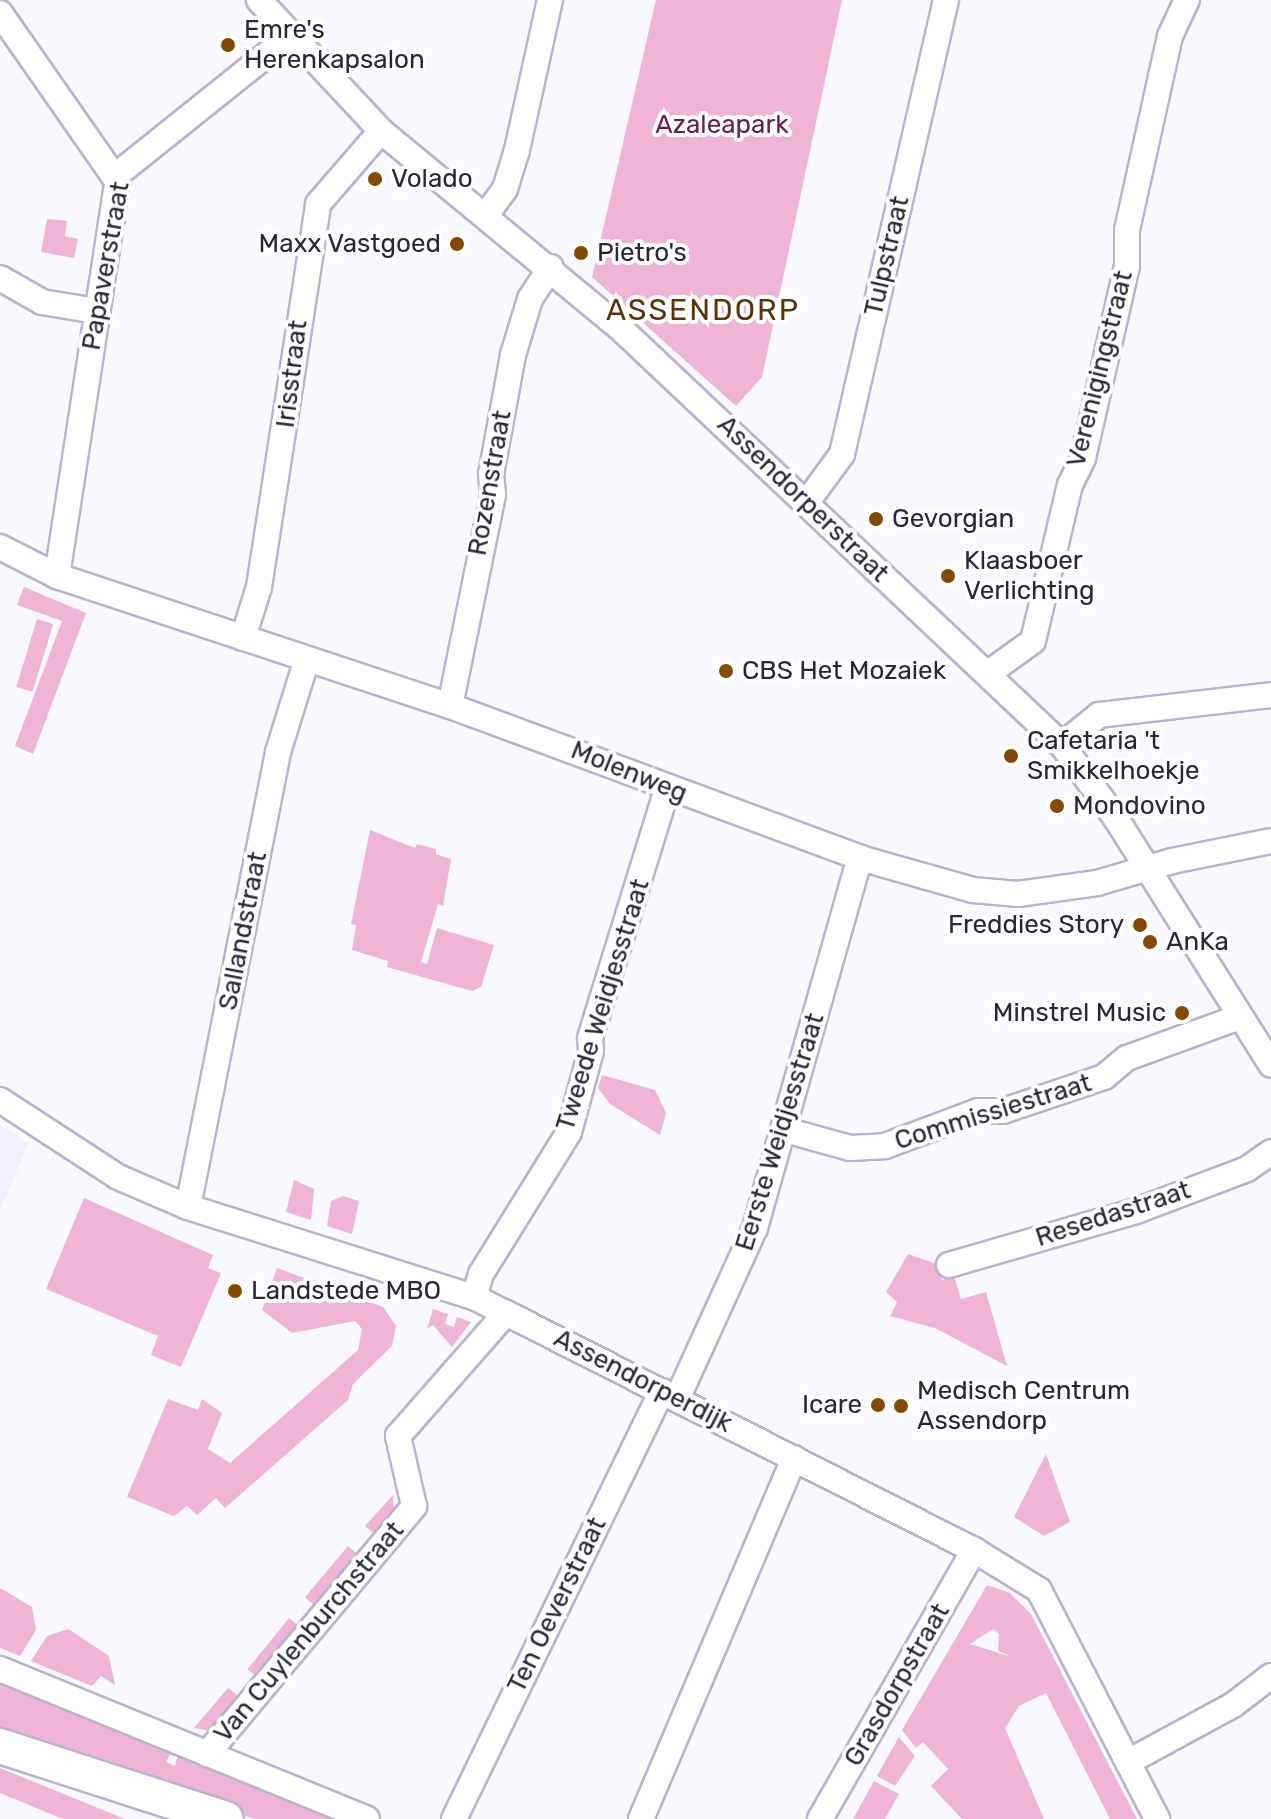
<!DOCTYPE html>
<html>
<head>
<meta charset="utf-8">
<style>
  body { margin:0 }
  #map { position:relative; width:1271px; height:1819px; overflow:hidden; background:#f9f9ff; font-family:Rubik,sans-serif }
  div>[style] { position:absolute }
  .built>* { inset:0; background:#f1efff }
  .green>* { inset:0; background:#f0b5d6; transform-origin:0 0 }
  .roads { filter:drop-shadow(2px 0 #b9b3d2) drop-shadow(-2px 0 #b9b3d2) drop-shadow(0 2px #b9b3d2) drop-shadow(0 -2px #b9b3d2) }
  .minor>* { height:24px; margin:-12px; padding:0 12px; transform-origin:12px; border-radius:12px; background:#fff }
  .secondary>* { height:34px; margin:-17px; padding:0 17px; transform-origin:17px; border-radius:17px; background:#fff }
  .dots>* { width:22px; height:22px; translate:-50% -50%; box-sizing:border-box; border:4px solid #fff; border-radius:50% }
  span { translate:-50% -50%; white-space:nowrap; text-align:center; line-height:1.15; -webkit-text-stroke:8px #fff; paint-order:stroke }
  .poi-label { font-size:26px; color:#292733 }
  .left { translate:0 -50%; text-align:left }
  .right { translate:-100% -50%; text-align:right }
  .park-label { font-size:26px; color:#691d4f }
  .street-label { font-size:26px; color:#292733 }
  .quarter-label { font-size:30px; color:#5c3306; letter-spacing:2px }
</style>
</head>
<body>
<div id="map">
  <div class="built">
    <i style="clip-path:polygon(0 1125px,28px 1143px,0 1212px)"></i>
  </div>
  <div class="green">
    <i style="clip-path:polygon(656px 0,842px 0,762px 377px,736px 406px,592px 277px)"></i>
    <i style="clip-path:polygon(47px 219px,67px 221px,65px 236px,78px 239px,74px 258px,41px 252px)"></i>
    <i style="clip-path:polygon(24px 587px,86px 613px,33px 754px,15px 746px,62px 621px,17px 605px)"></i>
    <i style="left:37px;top:619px;width:17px;height:71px;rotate:17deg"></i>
    <i style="clip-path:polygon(370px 830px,415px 848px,417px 844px,436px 849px,436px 854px,451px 859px,443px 906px,438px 904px,421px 962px,427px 964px,437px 928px,494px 945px,481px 987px,472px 991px,387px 967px,388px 961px,352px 950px,356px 925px,351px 924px)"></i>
    <i style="clip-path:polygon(602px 1075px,655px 1090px,666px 1113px,660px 1135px,610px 1104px,598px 1088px)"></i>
    <i style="clip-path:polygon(294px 1180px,314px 1189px,311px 1220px,286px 1212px)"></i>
    <i style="clip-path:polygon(343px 1196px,359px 1201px,352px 1234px,327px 1226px,331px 1201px)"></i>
    <i style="clip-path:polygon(84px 1198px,213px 1255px,208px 1268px,221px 1273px,181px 1367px,151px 1355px,158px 1336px,46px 1289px)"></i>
    <i style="clip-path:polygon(908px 1254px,937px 1264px,942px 1280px,954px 1276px,961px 1299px,986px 1292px,1007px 1366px,935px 1328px,890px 1316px,897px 1302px,886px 1292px)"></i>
    <i style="clip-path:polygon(277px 1268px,383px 1307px,396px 1326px,392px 1346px,353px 1384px,348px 1400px,225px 1508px,216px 1498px,197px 1515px,187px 1506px,174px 1516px,127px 1497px,168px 1399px,198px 1410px,202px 1399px,222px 1413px,208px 1449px,230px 1463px,358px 1350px,362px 1329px,355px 1321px,292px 1333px,262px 1310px)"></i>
    <i style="clip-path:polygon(433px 1309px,448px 1314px,445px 1324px,454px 1327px,457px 1317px,471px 1322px,452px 1347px,433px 1325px,427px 1329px)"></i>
    <i style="clip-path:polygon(1046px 1454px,1070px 1522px,1044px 1536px,1014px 1517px)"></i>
    <i style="clip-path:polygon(393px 1495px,394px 1515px,377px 1536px,365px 1526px)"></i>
    <i style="left:348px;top:1546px;width:16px;height:67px;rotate:40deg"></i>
    <i style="clip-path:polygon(evenodd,987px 1585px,1010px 1593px,1031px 1614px,1137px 1819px,1110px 1819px,1046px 1693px,1019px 1706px,1005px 1728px,1044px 1819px,962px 1819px,931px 1786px,948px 1769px,923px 1742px,916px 1748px,902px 1730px,987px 1585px,993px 1629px,999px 1634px,998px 1651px,1012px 1657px,970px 1644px,993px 1629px)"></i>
    <i style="clip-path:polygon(0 1588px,32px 1607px,36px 1630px,20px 1656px,0 1648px)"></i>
    <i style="left:289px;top:1618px;width:14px;height:66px;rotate:39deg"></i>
    <i style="clip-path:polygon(68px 1629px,109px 1656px,115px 1685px,101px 1676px,92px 1686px,31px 1661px,47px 1636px)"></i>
    <i style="clip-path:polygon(0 1676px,174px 1748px,166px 1762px,175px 1766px,179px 1750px,347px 1819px,254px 1819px,0 1732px)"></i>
    <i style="clip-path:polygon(228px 1688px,240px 1697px,211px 1731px,194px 1728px)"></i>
    <i style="clip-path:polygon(899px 1737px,915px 1756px,895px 1786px,877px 1776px)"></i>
    <i style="clip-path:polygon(0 1768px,125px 1819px,63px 1819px,0 1793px)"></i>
    <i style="clip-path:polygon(874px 1781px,899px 1794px,885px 1819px,853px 1819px)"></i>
  </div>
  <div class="roads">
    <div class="minor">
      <i style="left:259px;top:0;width:179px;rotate:47deg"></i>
      <i style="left:381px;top:131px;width:308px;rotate:39.5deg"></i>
      <i style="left:619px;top:327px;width:609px;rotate:43.34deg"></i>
      <i style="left:1062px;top:745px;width:93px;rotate:53.7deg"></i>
      <i style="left:1117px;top:820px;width:289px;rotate:57.8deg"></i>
      <i style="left:0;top:13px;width:206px;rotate:55.1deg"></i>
      <i style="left:486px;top:215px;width:32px;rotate:-54deg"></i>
      <i style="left:505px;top:189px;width:41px;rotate:-72.9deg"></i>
      <i style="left:517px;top:150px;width:154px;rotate:-77.6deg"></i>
      <i style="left:0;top:278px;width:48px;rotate:29.7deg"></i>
      <i style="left:42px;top:302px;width:56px;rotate:9.3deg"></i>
      <i style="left:807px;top:502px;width:59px;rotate:-53.9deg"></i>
      <i style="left:842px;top:454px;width:466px;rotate:-77.1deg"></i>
      <i style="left:0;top:547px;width:64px;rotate:27deg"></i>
      <i style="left:57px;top:576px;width:414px;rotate:18.3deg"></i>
      <i style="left:450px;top:706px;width:437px;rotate:20.3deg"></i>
      <i style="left:860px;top:858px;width:117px;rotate:15.8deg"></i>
      <i style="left:973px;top:890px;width:45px;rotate:5.1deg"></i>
      <i style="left:1018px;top:894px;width:80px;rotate:-7.9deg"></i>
      <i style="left:1097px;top:883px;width:78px;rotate:-16.3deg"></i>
      <i style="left:1172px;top:861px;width:101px;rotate:-11.4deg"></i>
      <i style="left:57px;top:576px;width:408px;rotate:-81.3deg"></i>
      <i style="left:119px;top:173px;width:221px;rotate:-38.7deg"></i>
      <i style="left:243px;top:638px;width:53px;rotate:-72.6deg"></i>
      <i style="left:259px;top:587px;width:388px;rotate:-81.2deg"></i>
      <i style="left:318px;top:204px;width:96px;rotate:-49.2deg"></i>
      <i style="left:990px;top:672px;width:53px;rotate:-35.8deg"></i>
      <i style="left:1033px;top:641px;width:160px;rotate:-76.7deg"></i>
      <i style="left:1070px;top:485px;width:30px;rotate:-64deg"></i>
      <i style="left:1083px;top:458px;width:197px;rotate:-77.1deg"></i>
      <i style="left:1127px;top:266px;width:36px;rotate:-90deg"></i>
      <i style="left:1127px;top:230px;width:199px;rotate:-77.5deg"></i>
      <i style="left:1170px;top:36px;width:40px;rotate:-65deg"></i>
      <i style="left:450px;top:706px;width:216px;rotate:-78.5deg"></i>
      <i style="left:493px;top:494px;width:20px;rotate:-96deg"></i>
      <i style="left:491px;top:474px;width:121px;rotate:-79.5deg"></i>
      <i style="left:513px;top:355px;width:59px;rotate:-73.1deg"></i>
      <i style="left:530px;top:299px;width:38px;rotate:-57deg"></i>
      <i style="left:1062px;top:745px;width:48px;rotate:-39deg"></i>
      <i style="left:1099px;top:715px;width:173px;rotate:-6.6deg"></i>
      <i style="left:0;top:1100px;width:141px;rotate:33.1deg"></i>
      <i style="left:118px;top:1177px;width:76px;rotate:23.2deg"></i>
      <i style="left:188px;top:1207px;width:300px;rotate:17.5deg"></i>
      <i style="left:474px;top:1297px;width:36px;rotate:27deg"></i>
      <i style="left:506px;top:1313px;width:525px;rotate:26.86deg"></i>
      <i style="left:974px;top:1550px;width:76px;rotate:31.6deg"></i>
      <i style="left:1039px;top:1590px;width:258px;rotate:62.7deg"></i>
      <i style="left:785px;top:1130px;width:67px;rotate:15.5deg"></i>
      <i style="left:850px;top:1148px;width:35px;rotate:-3deg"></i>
      <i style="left:885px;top:1146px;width:99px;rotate:-20.6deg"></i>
      <i style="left:978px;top:1111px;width:25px"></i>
      <i style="left:1003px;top:1111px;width:107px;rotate:-18.6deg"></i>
      <i style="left:1104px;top:1077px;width:30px;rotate:-40deg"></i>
      <i style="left:1127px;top:1058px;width:117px;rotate:-20deg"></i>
      <i style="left:188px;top:1207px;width:464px;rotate:-78.8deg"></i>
      <i style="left:278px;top:752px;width:97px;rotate:-72.7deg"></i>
      <i style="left:949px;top:1265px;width:195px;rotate:-16.1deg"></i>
      <i style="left:1136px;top:1211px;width:119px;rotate:-20.7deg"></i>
      <i style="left:1247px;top:1169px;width:29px;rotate:-35deg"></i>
      <i style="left:474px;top:1297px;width:24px;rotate:-73deg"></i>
      <i style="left:481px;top:1274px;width:167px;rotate:-58.2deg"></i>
      <i style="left:569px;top:1132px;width:84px;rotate:-74.8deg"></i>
      <i style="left:591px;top:1051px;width:13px;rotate:-94deg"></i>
      <i style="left:590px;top:1038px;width:261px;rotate:-72.8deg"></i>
      <i style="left:677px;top:1399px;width:188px;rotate:-65.5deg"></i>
      <i style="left:755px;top:1228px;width:385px;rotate:-74.2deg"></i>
      <i style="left:0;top:1669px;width:396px;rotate:22.2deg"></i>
      <i style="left:207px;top:1754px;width:323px;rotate:-50.1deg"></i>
      <i style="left:414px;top:1506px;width:72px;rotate:-102.9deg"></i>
      <i style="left:398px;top:1436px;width:164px;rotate:-48.7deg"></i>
      <i style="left:1128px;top:1762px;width:119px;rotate:-28.5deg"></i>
      <i style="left:1233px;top:1705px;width:48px;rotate:-37.3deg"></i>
      <i style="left:454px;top:1819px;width:476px;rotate:-64.1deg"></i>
      <i style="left:641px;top:1819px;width:392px;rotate:-67deg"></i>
      <i style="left:820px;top:1819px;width:310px;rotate:-60.2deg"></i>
    </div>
    <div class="secondary">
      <i style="left:0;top:1746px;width:237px;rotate:17.9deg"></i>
    </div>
  </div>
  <div class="dots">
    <i style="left:228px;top:45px;background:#854a01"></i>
    <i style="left:375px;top:179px;background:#854a01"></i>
    <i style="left:457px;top:244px;background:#854a01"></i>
    <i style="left:581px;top:253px;background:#854a01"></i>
    <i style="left:876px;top:519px;background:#854a01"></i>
    <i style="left:948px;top:576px;background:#854a01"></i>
    <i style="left:726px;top:671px;background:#854a01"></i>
    <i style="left:1011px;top:756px;background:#854a01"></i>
    <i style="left:1057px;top:806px;background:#854a01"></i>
    <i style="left:1140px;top:925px;background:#854a01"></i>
    <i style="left:1150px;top:942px;background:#854a01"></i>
    <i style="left:1182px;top:1013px;background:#854a01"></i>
    <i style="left:235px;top:1291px;background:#854a01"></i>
    <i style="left:878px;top:1405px;background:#854a01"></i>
    <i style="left:901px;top:1406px;background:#854a01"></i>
  </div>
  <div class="poi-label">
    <span class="left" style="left:244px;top:45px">Emre's<br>Herenkapsalon</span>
    <span class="left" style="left:391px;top:179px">Volado</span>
    <span class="right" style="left:441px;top:244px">Maxx Vastgoed</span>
    <span class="left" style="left:597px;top:253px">Pietro's</span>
    <span class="left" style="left:892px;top:519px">Gevorgian</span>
    <span class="left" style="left:964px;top:576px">Klaasboer<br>Verlichting</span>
    <span class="left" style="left:742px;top:671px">CBS Het Mozaiek</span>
    <span class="left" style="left:1027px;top:756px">Cafetaria 't<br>Smikkelhoekje</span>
    <span class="left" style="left:1073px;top:806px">Mondovino</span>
    <span class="right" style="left:1124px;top:925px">Freddies Story</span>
    <span class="left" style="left:1166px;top:942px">AnKa</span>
    <span class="right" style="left:1166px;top:1013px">Minstrel Music</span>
    <span class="left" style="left:251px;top:1291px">Landstede MBO</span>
    <span class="left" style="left:917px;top:1406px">Medisch Centrum<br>Assendorp</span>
    <span class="right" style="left:862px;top:1405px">Icare</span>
  </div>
  <div class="park-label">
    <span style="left:722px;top:125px">Azaleapark</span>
  </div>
  <div class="street-label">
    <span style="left:887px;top:256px;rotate:-77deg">Tulpstraat</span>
    <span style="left:106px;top:266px;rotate:-80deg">Papaverstraat</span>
    <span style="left:1100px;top:369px;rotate:-76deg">Verenigingstraat</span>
    <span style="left:292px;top:374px;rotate:-83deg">Irisstraat</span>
    <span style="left:490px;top:483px;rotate:-80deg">Rozenstraat</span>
    <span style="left:803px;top:499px;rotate:44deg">Assendorperstraat</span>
    <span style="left:629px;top:772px;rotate:22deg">Molenweg</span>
    <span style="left:243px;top:931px;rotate:-79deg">Sallandstraat</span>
    <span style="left:603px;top:1005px;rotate:-73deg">Tweede Weidjesstraat</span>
    <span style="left:993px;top:1112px;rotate:-17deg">Commissiestraat</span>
    <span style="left:780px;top:1132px;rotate:-73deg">Eerste Weidjesstraat</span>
    <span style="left:1113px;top:1214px;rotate:-18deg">Resedastraat</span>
    <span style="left:643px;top:1381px;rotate:27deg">Assendorperdijk</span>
    <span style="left:557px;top:1605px;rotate:-64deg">Ten Oeverstraat</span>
    <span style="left:309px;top:1632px;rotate:-50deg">Van Cuylenburchstraat</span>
    <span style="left:897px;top:1685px;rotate:-60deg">Grasdorpstraat</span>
  </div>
  <div class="quarter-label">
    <span style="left:703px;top:310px">ASSENDORP</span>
  </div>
</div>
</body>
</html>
